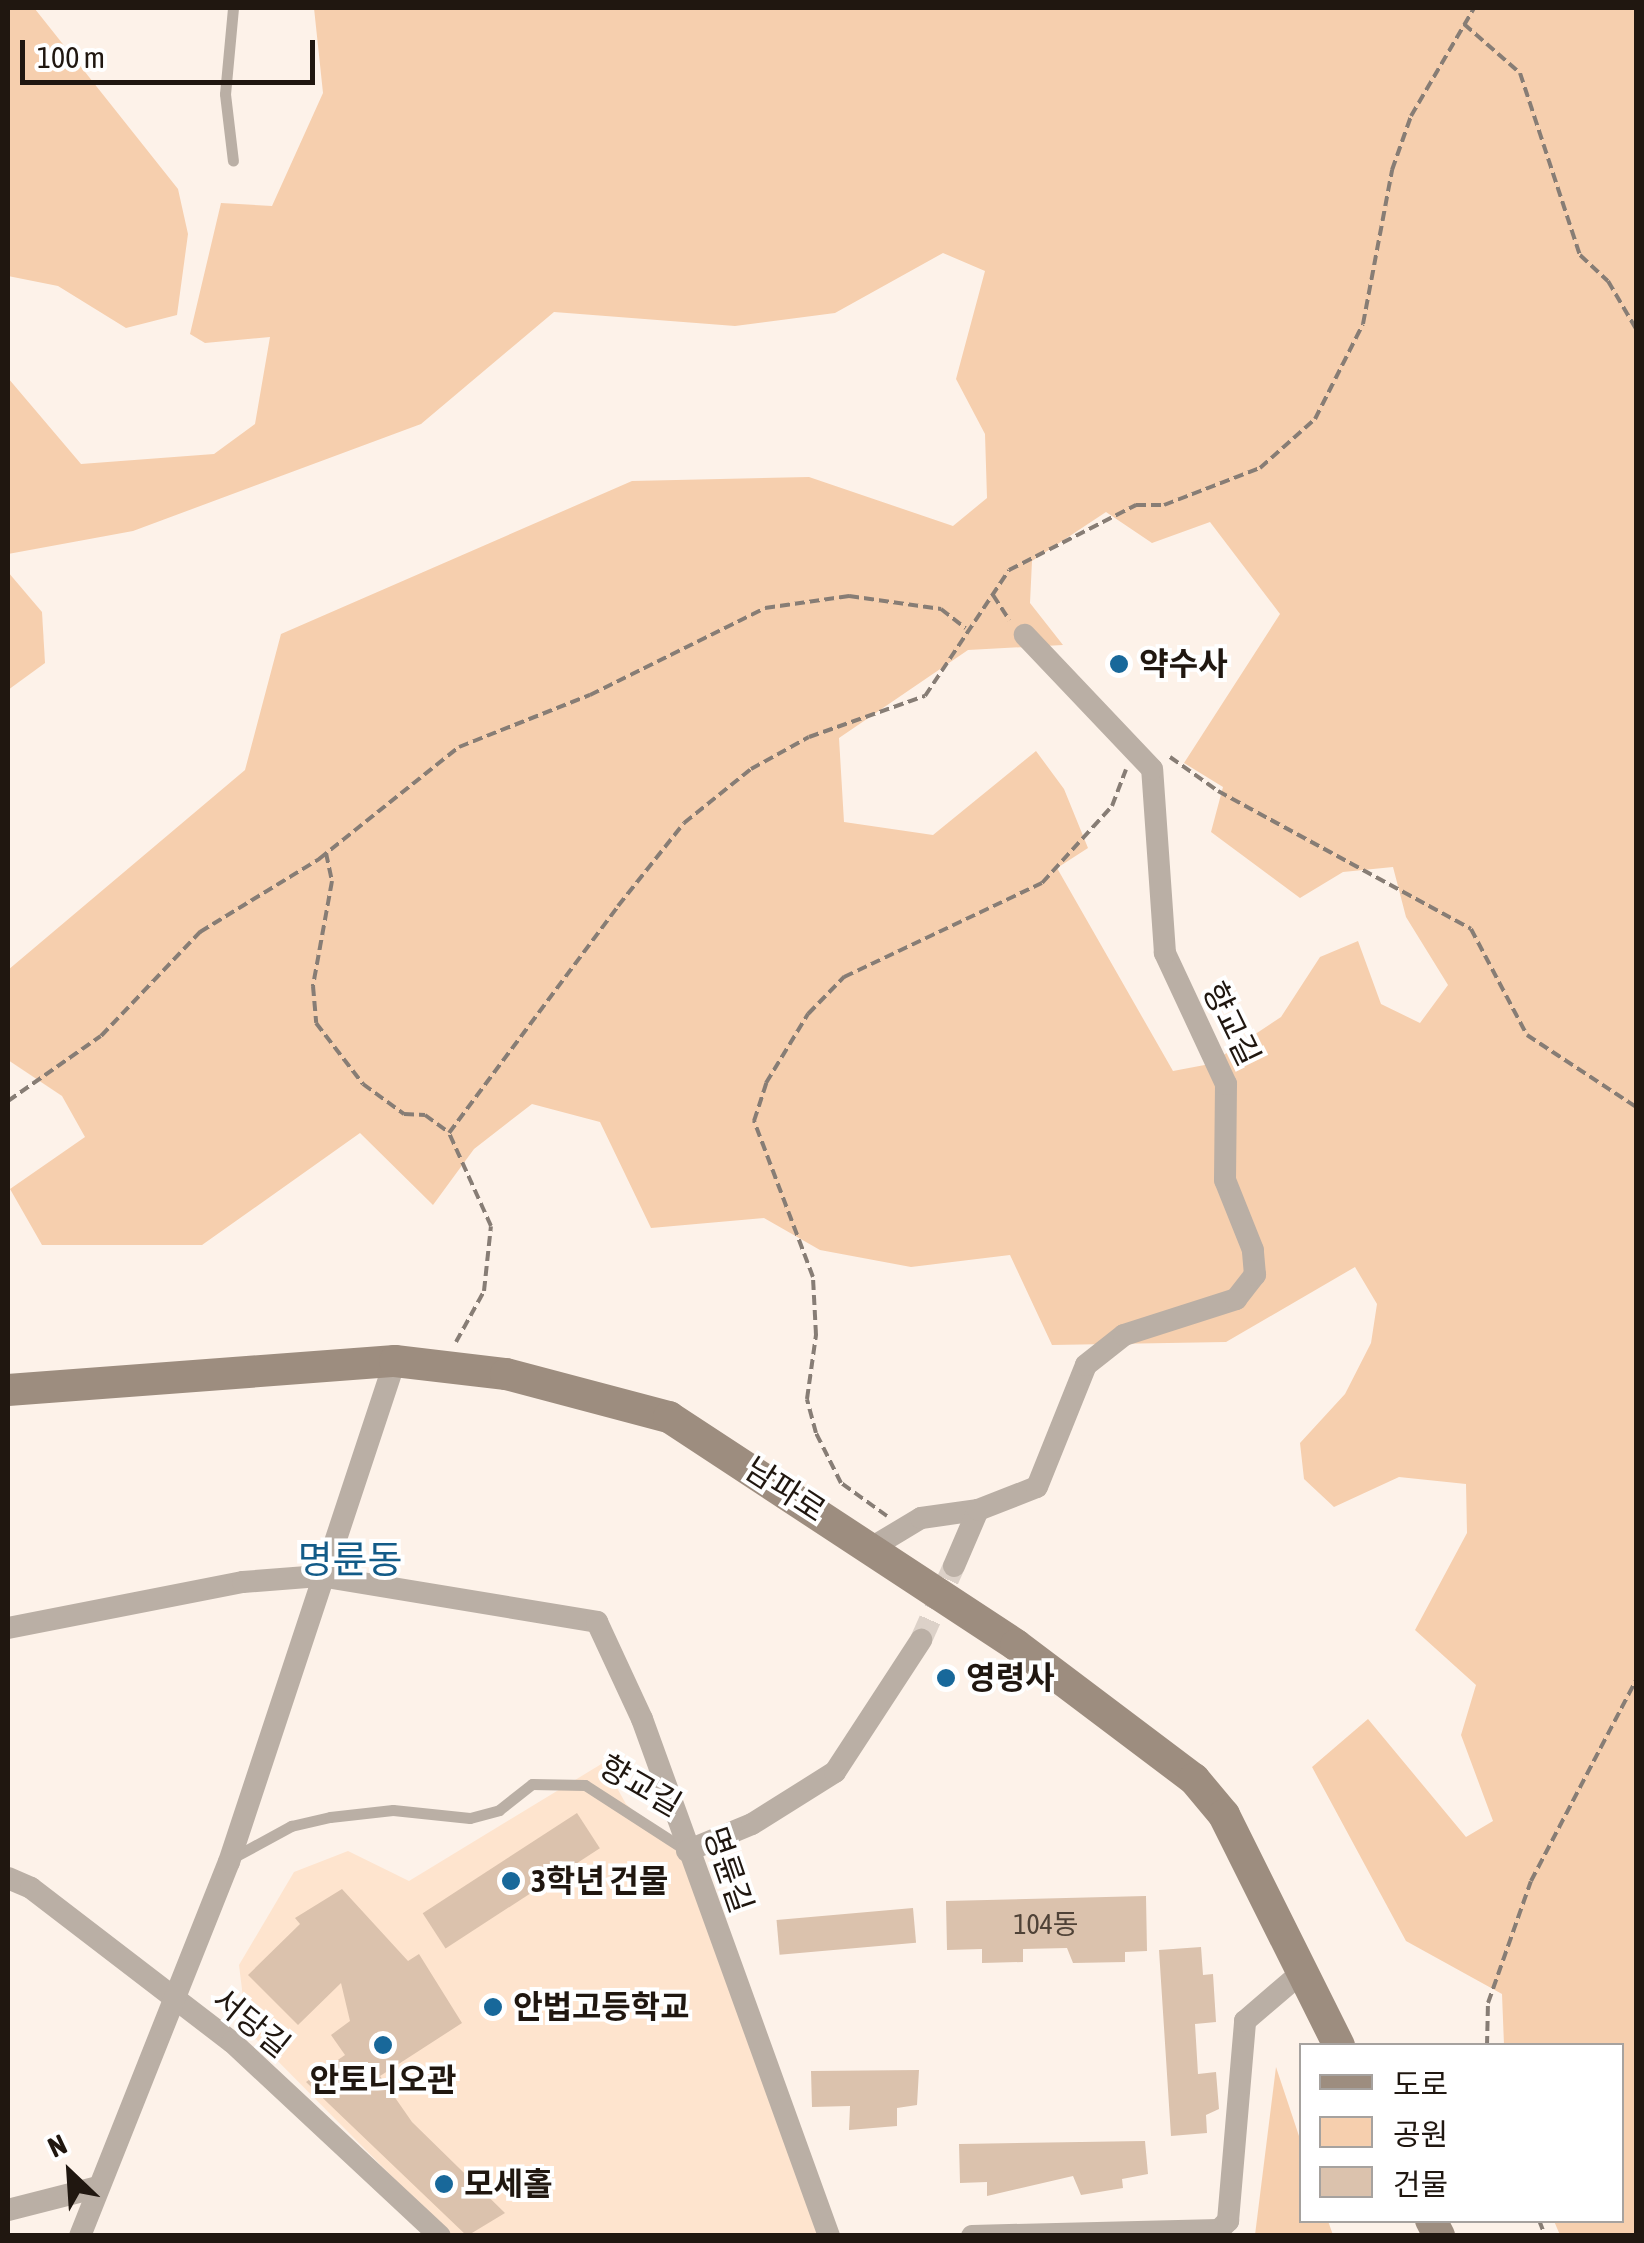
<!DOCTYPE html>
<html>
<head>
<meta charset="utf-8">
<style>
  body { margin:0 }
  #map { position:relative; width:1644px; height:2243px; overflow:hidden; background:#fdf2e9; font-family:"Asap Condensed","Noto Sans KR",sans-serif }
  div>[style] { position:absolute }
  .built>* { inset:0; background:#fee4ce }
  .green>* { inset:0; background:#f6cfae }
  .building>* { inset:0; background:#dbc2ad; transform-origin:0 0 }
  .street-tunnel>* { height:22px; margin-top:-11px; transform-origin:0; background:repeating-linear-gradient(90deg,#dcd1c8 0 22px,transparent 0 33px) }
  .path>* { height:4px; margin-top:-2px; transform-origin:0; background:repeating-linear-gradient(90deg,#877d75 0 10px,transparent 0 15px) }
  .lane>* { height:11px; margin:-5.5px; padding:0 5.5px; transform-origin:5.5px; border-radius:5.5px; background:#baafa5 }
  .street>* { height:22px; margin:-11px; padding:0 11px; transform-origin:11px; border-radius:11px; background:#baafa5 }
  .secondary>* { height:32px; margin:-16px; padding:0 16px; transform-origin:16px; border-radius:16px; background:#9d8d7f }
  .dots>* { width:28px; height:28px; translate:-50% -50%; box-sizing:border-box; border:5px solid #fff; border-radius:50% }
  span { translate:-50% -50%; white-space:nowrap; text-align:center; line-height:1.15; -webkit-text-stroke:8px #fff; paint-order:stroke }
  .number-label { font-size:28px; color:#4f4237 }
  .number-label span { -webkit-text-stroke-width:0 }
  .poi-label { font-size:32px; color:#201710; font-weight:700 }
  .left { translate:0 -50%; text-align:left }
  .street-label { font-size:32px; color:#201710 }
  .quarter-label { font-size:38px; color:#125b88 }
  .frame { position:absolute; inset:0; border:10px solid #201710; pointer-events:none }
  .legend { position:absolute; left:1299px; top:2043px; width:325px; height:180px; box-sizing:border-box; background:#fff; border:2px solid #a6a29f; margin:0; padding:12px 18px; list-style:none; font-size:30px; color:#201710 }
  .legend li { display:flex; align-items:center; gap:20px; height:50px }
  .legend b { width:50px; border:2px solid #a6a29f }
  .north { position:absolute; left:20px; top:2123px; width:100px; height:100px; -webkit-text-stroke:8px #fff; paint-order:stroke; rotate:335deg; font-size:28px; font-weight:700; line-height:40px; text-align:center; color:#201710 }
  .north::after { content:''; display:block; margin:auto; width:35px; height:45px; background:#201710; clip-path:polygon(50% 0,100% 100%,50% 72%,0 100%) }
  .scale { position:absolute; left:20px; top:40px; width:295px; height:45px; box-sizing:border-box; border:5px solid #201710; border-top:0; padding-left:12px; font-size:30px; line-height:35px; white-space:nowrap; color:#201710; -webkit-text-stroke:8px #fff; paint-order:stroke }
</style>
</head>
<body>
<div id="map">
  <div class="built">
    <i style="clip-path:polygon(603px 1763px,626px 1804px,682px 1852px,829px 2235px,450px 2235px,247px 2030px,239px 1965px,294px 1872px,348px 1851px,409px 1881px)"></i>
  </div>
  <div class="green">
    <i style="clip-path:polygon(8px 8px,35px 9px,178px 189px,188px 234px,177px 315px,126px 328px,58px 286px,8px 276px)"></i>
    <i style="clip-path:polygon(evenodd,314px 8px,1636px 8px,1636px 2235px,1560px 2235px,1554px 2221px,1622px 2220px,1622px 2046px,1504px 2045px,1502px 1994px,1406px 1941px,1312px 1767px,1368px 1719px,1466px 1837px,1493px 1821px,1461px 1735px,1476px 1685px,1415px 1630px,1467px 1533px,1466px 1484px,1399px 1477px,1334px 1507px,1304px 1479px,1300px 1443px,1345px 1394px,1371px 1343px,1377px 1304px,1355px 1267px,1226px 1342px,1052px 1345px,1010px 1255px,911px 1267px,820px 1250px,764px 1218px,651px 1228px,600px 1122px,532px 1104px,474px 1149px,433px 1205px,360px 1133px,202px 1245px,42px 1245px,10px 1189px,85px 1137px,62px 1096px,8px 1060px,8px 970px,245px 770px,281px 634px,632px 481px,809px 477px,953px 526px,987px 498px,985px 434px,956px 379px,985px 271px,943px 253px,835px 313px,735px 326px,554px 312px,421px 424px,133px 531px,8px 554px,8px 378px,81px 464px,214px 454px,255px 424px,270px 337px,205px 343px,190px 334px,221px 203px,272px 206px,323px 93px,314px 8px,1106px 512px,1152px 543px,1210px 522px,1280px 614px,1184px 763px,1223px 787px,1211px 832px,1300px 898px,1343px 872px,1393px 867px,1406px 917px,1448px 985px,1420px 1023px,1381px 1004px,1358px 941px,1320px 957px,1281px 1017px,1210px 1064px,1173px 1071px,1057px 868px,1088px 848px,1064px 789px,1036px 751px,933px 835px,844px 822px,839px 738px,968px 650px,1063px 645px,1030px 603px,1032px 561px,1106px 512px)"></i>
    <i style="clip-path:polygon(8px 572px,42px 612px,45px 663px,8px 690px)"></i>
    <i style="clip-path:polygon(1276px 2067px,1301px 2142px,1302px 2220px,1328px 2221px,1333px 2235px,1255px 2235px)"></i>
  </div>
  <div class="building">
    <i style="left:577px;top:1813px;width:42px;height:184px;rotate:57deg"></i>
    <i style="clip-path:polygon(342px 1889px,408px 1961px,419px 1954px,462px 2023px,380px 2076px,412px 2122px,505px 2213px,467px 2236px,306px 2082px,345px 2055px,331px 2035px,350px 2021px,341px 1983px,298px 2025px,248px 1975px,300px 1924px,295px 1918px)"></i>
    <i style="clip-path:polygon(1146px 1896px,1147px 1951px,1125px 1952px,1125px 1962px,1073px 1963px,1067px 1948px,1023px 1949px,1023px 1962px,982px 1963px,982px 1949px,947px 1950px,946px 1901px)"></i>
    <i style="left:913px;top:1908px;width:35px;height:137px;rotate:85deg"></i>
    <i style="clip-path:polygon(1201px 1947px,1203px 1975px,1213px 1974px,1216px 2022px,1195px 2024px,1198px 2074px,1216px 2072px,1219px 2109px,1206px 2115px,1207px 2133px,1171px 2136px,1159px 1950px)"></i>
    <i style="clip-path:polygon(919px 2070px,917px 2105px,897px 2108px,897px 2126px,849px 2130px,850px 2106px,812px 2107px,811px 2071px)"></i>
    <i style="clip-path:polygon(1145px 2141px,1148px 2174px,1122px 2179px,1123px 2188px,1081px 2195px,1073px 2176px,987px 2196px,987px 2182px,960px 2183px,959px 2144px)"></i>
  </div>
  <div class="street-tunnel">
    <i style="left:921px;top:1640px;width:81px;rotate:-66deg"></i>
  </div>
  <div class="path">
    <i style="left:1464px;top:24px;width:74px;rotate:41.2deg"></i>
    <i style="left:1520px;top:73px;width:192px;rotate:71.8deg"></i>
    <i style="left:1580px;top:255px;width:38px;rotate:43deg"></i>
    <i style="left:1608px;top:281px;width:56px;rotate:59.7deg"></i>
    <i style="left:993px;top:595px;width:30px;rotate:57deg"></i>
    <i style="left:1170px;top:757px;width:59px;rotate:35.3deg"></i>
    <i style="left:1218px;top:791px;width:288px;rotate:28.6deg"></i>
    <i style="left:1471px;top:929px;width:120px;rotate:62.2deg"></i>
    <i style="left:1527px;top:1035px;width:131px;rotate:33.4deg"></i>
    <i style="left:326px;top:853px;width:29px;rotate:78deg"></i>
    <i style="left:332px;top:881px;width:107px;rotate:100.3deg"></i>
    <i style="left:313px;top:986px;width:37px;rotate:85deg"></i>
    <i style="left:316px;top:1023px;width:77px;rotate:52.4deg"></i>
    <i style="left:363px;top:1084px;width:51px;rotate:36.2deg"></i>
    <i style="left:404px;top:1114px;width:21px;rotate:3deg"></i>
    <i style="left:425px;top:1115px;width:29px;rotate:36deg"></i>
    <i style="left:8px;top:1101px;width:113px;rotate:-35deg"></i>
    <i style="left:101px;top:1036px;width:144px;rotate:-46.4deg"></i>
    <i style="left:200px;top:932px;width:140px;rotate:-31.5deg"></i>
    <i style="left:319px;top:859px;width:179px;rotate:-38.7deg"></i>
    <i style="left:459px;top:747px;width:141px;rotate:-21.7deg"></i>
    <i style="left:590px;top:695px;width:195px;rotate:-26.4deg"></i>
    <i style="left:765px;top:608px;width:85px;rotate:-8.1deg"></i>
    <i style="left:849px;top:596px;width:93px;rotate:8deg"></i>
    <i style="left:941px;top:609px;width:31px;rotate:38deg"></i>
    <i style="left:456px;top:1342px;width:58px;rotate:-61.2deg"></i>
    <i style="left:484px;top:1291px;width:65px;rotate:-83.9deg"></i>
    <i style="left:491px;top:1226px;width:102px;rotate:-114.3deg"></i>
    <i style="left:449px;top:1133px;width:283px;rotate:-53.3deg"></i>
    <i style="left:618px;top:906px;width:106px;rotate:-51.5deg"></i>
    <i style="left:684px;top:823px;width:86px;rotate:-38.9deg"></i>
    <i style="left:751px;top:769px;width:66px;rotate:-28.9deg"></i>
    <i style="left:809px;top:737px;width:123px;rotate:-19.5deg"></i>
    <i style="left:925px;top:696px;width:151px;rotate:-56.3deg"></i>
    <i style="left:1009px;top:570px;width:143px;rotate:-27.1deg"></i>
    <i style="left:1136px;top:505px;width:28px"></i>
    <i style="left:1164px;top:505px;width:103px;rotate:-21.1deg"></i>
    <i style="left:1260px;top:468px;width:74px;rotate:-41.7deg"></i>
    <i style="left:1315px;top:419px;width:106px;rotate:-63.2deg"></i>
    <i style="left:1363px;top:324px;width:157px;rotate:-79.3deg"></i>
    <i style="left:1392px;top:170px;width:57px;rotate:-70.6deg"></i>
    <i style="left:1411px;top:116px;width:125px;rotate:-59.7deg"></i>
    <i style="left:887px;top:1516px;width:57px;rotate:-144.3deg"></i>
    <i style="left:841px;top:1483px;width:56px;rotate:-116.6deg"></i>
    <i style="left:816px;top:1433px;width:35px;rotate:-105deg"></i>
    <i style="left:807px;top:1399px;width:65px;rotate:-82deg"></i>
    <i style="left:816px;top:1335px;width:58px;rotate:-93deg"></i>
    <i style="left:813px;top:1277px;width:167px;rotate:-110.7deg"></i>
    <i style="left:754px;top:1121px;width:40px;rotate:-72deg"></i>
    <i style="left:766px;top:1083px;width:81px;rotate:-58.7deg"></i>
    <i style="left:808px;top:1014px;width:52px;rotate:-45.8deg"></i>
    <i style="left:844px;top:977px;width:219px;rotate:-25.4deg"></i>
    <i style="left:1042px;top:883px;width:104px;rotate:-47.7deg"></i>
    <i style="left:1112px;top:806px;width:39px;rotate:-69deg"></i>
    <i style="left:1487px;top:2046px;width:43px;rotate:-88.7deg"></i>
    <i style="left:1488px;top:2003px;width:129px;rotate:-70.6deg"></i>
    <i style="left:1531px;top:1881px;width:227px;rotate:-62.4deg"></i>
    <i style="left:1539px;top:2220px;width:17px;rotate:69deg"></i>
  </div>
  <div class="lane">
    <i style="left:233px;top:8px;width:86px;rotate:95.3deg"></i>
    <i style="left:225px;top:94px;width:67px;rotate:83.2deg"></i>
    <i style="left:236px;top:1856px;width:63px;rotate:-28.6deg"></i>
    <i style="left:291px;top:1826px;width:40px;rotate:-13deg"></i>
    <i style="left:330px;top:1817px;width:63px;rotate:-6.3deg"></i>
    <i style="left:393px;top:1810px;width:77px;rotate:5.9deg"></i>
    <i style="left:470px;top:1818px;width:30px;rotate:-15deg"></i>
    <i style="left:499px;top:1810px;width:42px;rotate:-38.2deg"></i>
    <i style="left:532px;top:1784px;width:53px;rotate:1.1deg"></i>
    <i style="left:585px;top:1785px;width:121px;rotate:32.9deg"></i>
  </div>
  <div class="street">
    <i style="left:871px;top:1548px;width:58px;rotate:-31deg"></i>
    <i style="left:921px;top:1518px;width:58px;rotate:-8deg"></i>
    <i style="left:954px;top:1566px;width:61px;rotate:-66.8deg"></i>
    <i style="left:978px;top:1510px;width:63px;rotate:-21.3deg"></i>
    <i style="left:1037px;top:1487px;width:131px;rotate:-68.1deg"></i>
    <i style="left:1086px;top:1365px;width:48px;rotate:-38.3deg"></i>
    <i style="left:1124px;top:1335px;width:118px;rotate:-17.8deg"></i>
    <i style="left:1236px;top:1299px;width:31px;rotate:-52deg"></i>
    <i style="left:1255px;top:1275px;width:25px;rotate:-95deg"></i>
    <i style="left:1253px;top:1250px;width:75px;rotate:-111.8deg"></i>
    <i style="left:1225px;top:1180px;width:96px;rotate:-89.4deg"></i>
    <i style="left:1226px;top:1084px;width:145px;rotate:-115deg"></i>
    <i style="left:1165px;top:953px;width:184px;rotate:-94deg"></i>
    <i style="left:1152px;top:769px;width:185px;rotate:-133.5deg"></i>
    <i style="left:8px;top:1628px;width:239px;rotate:-11.1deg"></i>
    <i style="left:243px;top:1582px;width:77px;rotate:-4.5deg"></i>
    <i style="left:320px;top:1576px;width:281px;rotate:9.4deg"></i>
    <i style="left:597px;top:1622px;width:107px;rotate:65.1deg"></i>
    <i style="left:642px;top:1719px;width:550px;rotate:70.11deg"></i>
    <i style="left:687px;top:1851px;width:70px;rotate:-22.6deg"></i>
    <i style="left:752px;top:1824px;width:98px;rotate:-32.1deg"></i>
    <i style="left:835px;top:1772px;width:158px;rotate:-56.9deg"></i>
    <i style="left:8px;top:1878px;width:25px;rotate:23deg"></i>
    <i style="left:31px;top:1888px;width:253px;rotate:37.5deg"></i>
    <i style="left:232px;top:2042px;width:284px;rotate:43deg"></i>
    <i style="left:8px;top:2210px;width:89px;rotate:-14.3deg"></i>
    <i style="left:80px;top:2236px;width:403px;rotate:-68.3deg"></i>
    <i style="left:229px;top:1862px;width:528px;rotate:-71.67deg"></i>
    <i style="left:972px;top:2236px;width:247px;rotate:-1.4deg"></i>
    <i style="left:1219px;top:2230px;width:13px;rotate:-45deg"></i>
    <i style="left:1228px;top:2221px;width:201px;rotate:-85.1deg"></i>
    <i style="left:1245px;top:2021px;width:74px;rotate:-40.6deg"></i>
  </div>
  <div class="secondary">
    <i style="left:8px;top:1390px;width:388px;rotate:-4.3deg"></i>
    <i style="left:395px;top:1361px;width:112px;rotate:6.7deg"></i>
    <i style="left:506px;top:1374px;width:169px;rotate:14.8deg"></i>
    <i style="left:669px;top:1417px;width:415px;rotate:33.3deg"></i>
    <i style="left:1016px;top:1645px;width:223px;rotate:37deg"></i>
    <i style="left:1194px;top:1779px;width:47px;rotate:50.2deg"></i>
    <i style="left:1224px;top:1815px;width:258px;rotate:63.5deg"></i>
    <i style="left:1431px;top:2220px;width:18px;rotate:63deg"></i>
  </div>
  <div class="dots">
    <i style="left:1119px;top:664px;background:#18689a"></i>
    <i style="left:946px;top:1678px;background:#18689a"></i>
    <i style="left:511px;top:1881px;background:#18689a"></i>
    <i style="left:493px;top:2007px;background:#18689a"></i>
    <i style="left:383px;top:2045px;background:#18689a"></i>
    <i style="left:444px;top:2184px;background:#18689a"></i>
  </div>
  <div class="number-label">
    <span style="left:1046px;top:1924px">104동</span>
  </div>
  <div class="poi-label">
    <span class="left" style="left:1139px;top:664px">약수사</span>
    <span class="left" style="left:966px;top:1678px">영령사</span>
    <span class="left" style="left:531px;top:1881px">3학년 건물</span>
    <span class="left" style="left:513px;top:2007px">안법고등학교</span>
    <span style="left:383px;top:2080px">안토니오관</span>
    <span class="left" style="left:464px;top:2184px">모세홀</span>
  </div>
  <div class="street-label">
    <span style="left:1231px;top:1024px;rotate:64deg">향교길</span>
    <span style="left:785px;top:1490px;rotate:33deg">남파로</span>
    <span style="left:640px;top:1786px;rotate:30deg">향교길</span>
    <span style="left:728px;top:1870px;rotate:71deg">명륜길</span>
    <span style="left:251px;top:2023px;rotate:39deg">서당길</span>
  </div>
  <div class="quarter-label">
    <span style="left:350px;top:1560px">명륜동</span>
  </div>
  <div class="frame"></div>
  <ul class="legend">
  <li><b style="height:12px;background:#9d8d7f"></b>도로</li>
  <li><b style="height:28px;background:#f6cfae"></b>공원</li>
  <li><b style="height:28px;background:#dbc2ad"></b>건물</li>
  </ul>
  <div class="north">N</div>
  <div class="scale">100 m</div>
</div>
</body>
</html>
